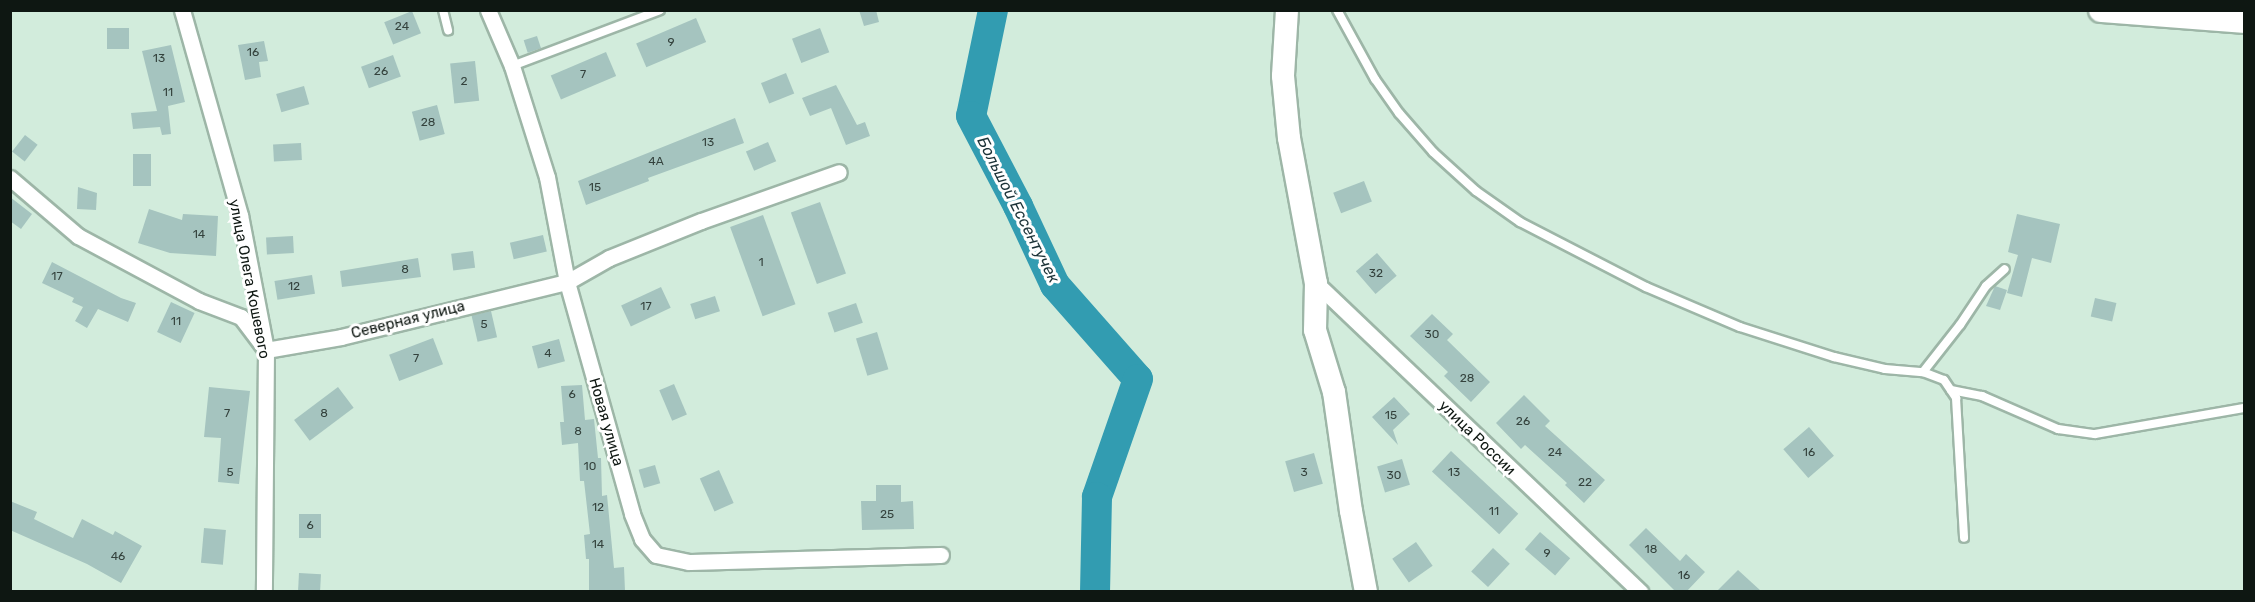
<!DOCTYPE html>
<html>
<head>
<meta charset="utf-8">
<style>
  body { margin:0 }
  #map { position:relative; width:2255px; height:602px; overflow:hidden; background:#d2ecdc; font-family:Rubik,sans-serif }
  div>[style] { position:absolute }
  .river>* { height:30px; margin:-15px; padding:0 15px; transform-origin:15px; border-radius:15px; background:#329cb1 }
  .building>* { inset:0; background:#a5c4bf; transform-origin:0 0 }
  .roads { filter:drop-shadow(2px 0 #9db6a7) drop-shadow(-2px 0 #9db6a7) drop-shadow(0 2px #9db6a7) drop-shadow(0 -2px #9db6a7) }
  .lane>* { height:8px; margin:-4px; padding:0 4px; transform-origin:4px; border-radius:4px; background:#fff }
  .street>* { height:15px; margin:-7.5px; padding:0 7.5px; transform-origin:7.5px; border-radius:7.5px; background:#fff }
  .secondary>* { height:22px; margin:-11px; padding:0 11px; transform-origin:11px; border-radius:11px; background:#fff }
  .primary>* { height:24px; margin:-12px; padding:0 12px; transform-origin:12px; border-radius:12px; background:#fff }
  span { translate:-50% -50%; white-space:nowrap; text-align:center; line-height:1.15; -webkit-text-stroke:6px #fff; paint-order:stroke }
  .number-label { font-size:12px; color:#34423d }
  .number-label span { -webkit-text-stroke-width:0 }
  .street-label { font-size:15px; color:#0e1712 }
  .water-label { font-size:16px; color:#1b3237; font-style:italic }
  .frame { position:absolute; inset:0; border:12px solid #0e1712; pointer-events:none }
</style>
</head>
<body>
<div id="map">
  <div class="river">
    <i style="left:993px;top:10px;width:108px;rotate:101.7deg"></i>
    <i style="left:971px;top:116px;width:102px;rotate:62.4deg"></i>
    <i style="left:1018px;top:206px;width:87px;rotate:64.9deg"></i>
    <i style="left:1055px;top:285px;width:125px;rotate:48.6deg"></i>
    <i style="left:1138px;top:379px;width:125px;rotate:109.2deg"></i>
    <i style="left:1097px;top:497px;width:95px;rotate:91.2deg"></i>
  </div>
  <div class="building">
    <i style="clip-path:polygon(859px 10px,876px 10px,879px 22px,864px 26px)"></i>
    <i style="left:412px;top:11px;width:24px;height:30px;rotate:68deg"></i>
    <i style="left:696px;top:18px;width:26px;height:65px;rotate:67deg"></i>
    <i style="left:129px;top:28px;width:21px;height:22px;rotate:90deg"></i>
    <i style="left:820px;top:28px;width:26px;height:30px;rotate:69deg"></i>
    <i style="left:537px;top:36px;width:13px;height:14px;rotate:72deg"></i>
    <i style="clip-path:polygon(264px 41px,268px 61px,259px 62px,261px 77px,245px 80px,238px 45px)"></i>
    <i style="clip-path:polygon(171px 45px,185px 102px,168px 106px,171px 134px,162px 135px,160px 127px,133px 129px,131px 113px,157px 111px,142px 51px)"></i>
    <i style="left:606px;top:52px;width:26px;height:60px;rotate:67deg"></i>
    <i style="left:393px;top:55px;width:23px;height:34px;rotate:70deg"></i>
    <i style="left:475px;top:61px;width:40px;height:25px;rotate:84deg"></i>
    <i style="left:786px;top:73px;width:22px;height:27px;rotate:68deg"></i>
    <i style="clip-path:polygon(836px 85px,857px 125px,865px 122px,870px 136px,846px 145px,831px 108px,810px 116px,802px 98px)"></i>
    <i style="left:304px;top:86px;width:19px;height:29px;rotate:74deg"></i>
    <i style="left:437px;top:105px;width:30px;height:26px;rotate:75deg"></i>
    <i style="clip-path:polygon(735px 118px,744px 143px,648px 178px,649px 181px,586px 205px,578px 181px)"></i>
    <i style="left:25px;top:135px;width:16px;height:21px;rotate:38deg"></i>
    <i style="left:768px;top:142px;width:21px;height:24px;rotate:67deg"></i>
    <i style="left:301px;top:143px;width:17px;height:28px;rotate:87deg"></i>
    <i style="left:133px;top:154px;width:18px;height:32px"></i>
    <i style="left:1364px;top:181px;width:22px;height:33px;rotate:69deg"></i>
    <i style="clip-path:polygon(78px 187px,97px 193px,96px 210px,77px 209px)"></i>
    <i style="clip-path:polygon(10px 197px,32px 214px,21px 229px,10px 221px)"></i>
    <i style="left:820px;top:202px;width:76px;height:31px;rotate:70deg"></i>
    <i style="clip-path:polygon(149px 209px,182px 220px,183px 214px,218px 216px,216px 256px,170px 253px,138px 243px)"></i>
    <i style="clip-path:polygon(2017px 214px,2060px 224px,2051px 263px,2032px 258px,2022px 297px,2007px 293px,2018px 255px,2008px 252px)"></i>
    <i style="left:763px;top:215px;width:95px;height:35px;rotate:70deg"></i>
    <i style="left:543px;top:235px;width:17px;height:34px;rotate:77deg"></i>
    <i style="left:293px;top:236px;width:17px;height:27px;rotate:87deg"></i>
    <i style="left:473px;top:251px;width:17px;height:22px;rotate:83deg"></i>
    <i style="left:1377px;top:253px;width:30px;height:28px;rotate:49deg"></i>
    <i style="clip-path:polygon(418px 258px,421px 277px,342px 287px,340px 271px)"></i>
    <i style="clip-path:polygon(52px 262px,121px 298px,136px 303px,128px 322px,98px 309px,87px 328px,75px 321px,83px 307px,72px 302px,74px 298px,42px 283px)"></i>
    <i style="left:312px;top:275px;width:19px;height:38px;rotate:81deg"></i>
    <i style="clip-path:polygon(1995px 286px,2007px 290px,2000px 310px,1986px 306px)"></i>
    <i style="left:661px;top:287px;width:23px;height:44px;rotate:65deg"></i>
    <i style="left:715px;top:296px;width:16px;height:26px;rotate:72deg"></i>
    <i style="left:2095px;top:298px;width:22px;height:19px;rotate:13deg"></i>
    <i style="left:171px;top:302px;width:26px;height:33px;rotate:25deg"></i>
    <i style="left:856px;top:303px;width:21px;height:30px;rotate:71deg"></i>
    <i style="left:491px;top:311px;width:27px;height:20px;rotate:77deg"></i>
    <i style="clip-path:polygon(1432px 314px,1453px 334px,1447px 340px,1490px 382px,1471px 402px,1444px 376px,1448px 372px,1410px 336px)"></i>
    <i style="left:877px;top:332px;width:39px;height:22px;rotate:73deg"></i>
    <i style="left:433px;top:338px;width:28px;height:47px;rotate:69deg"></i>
    <i style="left:559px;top:339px;width:23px;height:28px;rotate:75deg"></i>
    <i style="left:674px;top:384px;width:33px;height:16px;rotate:67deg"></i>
    <i style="clip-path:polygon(582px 385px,585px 420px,594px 419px,598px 458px,601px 458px,602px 496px,607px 495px,614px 568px,624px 567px,625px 591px,589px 591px,589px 559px,586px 559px,584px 535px,590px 534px,584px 481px,580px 481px,578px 443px,562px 445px,560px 422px,564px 422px,561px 386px)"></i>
    <i style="clip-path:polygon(209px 387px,250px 391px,239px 484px,218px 482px,221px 438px,204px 437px)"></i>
    <i style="left:338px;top:387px;width:26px;height:55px;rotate:53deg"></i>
    <i style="clip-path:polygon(1524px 395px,1550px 421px,1545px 426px,1605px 480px,1584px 503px,1565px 485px,1567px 483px,1525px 445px,1521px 449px,1496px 423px)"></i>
    <i style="clip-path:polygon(1394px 397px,1410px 414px,1393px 430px,1398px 445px,1372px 417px)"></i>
    <i style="left:1809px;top:427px;width:38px;height:34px;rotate:49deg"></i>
    <i style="left:1451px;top:451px;width:92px;height:28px;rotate:43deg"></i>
    <i style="left:1314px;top:453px;width:32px;height:30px;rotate:74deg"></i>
    <i style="left:1402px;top:459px;width:27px;height:26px;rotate:73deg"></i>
    <i style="left:655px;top:465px;width:19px;height:17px;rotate:74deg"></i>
    <i style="left:719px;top:470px;width:36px;height:21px;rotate:66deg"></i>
    <i style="clip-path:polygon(876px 485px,901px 485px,901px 502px,913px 501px,914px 529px,862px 530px,861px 501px,876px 501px)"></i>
    <i style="clip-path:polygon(10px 501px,37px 512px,34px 519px,73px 538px,82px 519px,113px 535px,115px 531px,142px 546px,121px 583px,87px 564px,10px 530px)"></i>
    <i style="left:299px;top:514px;width:22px;height:24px"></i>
    <i style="left:204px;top:528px;width:22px;height:35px;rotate:5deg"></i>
    <i style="clip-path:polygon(1646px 528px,1680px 561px,1686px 554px,1705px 572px,1687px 591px,1675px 591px,1629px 545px)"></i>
    <i style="left:1540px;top:532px;width:40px;height:23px;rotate:41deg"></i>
    <i style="left:1416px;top:542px;width:29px;height:29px;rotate:55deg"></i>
    <i style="left:1493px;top:548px;width:23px;height:32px;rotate:43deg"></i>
    <i style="clip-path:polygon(1738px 570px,1761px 591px,1717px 591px)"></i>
    <i style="left:299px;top:573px;width:22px;height:18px;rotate:3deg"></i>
  </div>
  <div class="roads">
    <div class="lane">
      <i style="left:443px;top:10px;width:21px;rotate:76deg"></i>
      <i style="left:1337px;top:10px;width:79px;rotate:61.2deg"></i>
      <i style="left:1375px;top:79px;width:42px;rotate:54.8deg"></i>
      <i style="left:1399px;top:113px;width:52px;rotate:48.9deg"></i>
      <i style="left:1433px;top:152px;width:58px;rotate:42.2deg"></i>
      <i style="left:1476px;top:191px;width:54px;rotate:35.2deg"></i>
      <i style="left:1520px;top:222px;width:142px;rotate:27.3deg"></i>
      <i style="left:1646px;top:287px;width:102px;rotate:23.1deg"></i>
      <i style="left:1740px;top:327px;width:99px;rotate:17.7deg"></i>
      <i style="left:1834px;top:357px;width:52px;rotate:13.2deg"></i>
      <i style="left:1885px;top:369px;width:38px;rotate:5deg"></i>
      <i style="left:1923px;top:372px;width:22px;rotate:21deg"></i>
      <i style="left:1944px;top:380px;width:22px;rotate:56deg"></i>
      <i style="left:1956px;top:398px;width:140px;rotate:86.7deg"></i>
      <i style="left:512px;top:66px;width:158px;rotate:-20.7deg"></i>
      <i style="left:1923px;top:372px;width:60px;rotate:-51.8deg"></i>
      <i style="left:1960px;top:325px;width:47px;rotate:-56.3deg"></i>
      <i style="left:1986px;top:286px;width:25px;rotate:-42deg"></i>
      <i style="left:1951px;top:390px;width:32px;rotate:11deg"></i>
      <i style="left:1982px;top:396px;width:83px;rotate:23.5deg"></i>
      <i style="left:2058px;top:429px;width:37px;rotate:8deg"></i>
      <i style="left:2095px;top:434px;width:151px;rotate:-9.9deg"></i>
    </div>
    <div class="street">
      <i style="left:182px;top:10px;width:213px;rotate:74.2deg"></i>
      <i style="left:240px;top:215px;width:137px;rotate:79.1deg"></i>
      <i style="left:266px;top:350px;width:242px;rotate:90.5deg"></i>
      <i style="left:488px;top:10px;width:61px;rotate:66.8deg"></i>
      <i style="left:512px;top:66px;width:116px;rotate:72.5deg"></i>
      <i style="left:547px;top:177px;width:107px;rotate:79.2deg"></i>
      <i style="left:567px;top:282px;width:241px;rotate:74.3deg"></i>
      <i style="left:632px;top:514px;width:27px;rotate:68deg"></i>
      <i style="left:642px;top:539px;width:21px;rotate:49deg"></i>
      <i style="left:656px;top:555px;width:34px;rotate:12deg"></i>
      <i style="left:689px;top:562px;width:252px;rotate:-1.6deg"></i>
      <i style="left:10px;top:178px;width:89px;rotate:40.5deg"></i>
      <i style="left:78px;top:236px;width:137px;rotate:28.2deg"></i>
      <i style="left:199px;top:301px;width:45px;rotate:20.9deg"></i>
      <i style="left:241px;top:317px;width:41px;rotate:52.9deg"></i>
      <i style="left:266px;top:350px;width:76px;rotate:-9.8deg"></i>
      <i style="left:341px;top:337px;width:233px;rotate:-13.7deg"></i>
      <i style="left:567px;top:282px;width:48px;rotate:-29.7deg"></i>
      <i style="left:609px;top:258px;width:99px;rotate:-21.9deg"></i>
      <i style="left:701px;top:221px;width:146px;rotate:-19.5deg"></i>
      <i style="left:1316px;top:283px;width:448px;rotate:43.6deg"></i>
    </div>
    <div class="secondary">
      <i style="left:1287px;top:10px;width:66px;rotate:93.5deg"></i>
      <i style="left:1283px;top:76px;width:62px;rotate:84.5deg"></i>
      <i style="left:1289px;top:138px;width:147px;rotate:79.5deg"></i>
      <i style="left:1316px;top:283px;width:47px;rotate:91.2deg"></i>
      <i style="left:1315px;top:330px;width:65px;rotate:73deg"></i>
      <i style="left:1334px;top:392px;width:120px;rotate:81.9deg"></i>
      <i style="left:1351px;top:511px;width:82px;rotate:79.5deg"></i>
    </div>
    <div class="primary">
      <i style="left:2101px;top:10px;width:143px;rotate:4.4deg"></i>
    </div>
  </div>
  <div class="number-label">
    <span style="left:402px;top:27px">24</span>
    <span style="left:671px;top:43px">9</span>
    <span style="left:253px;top:53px">16</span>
    <span style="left:159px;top:59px">13</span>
    <span style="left:381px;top:72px">26</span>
    <span style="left:583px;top:75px">7</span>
    <span style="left:464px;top:82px">2</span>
    <span style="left:168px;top:93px">11</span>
    <span style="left:428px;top:123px">28</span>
    <span style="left:708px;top:143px">13</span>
    <span style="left:656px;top:162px">4А</span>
    <span style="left:595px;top:188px">15</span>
    <span style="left:199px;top:235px">14</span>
    <span style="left:761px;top:263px">1</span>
    <span style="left:405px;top:270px">8</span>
    <span style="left:1376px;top:274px">32</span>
    <span style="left:57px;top:277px">17</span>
    <span style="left:294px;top:287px">12</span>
    <span style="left:646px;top:307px">17</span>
    <span style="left:176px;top:322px">11</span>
    <span style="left:484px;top:325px">5</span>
    <span style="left:1432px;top:335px">30</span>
    <span style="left:548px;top:354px">4</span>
    <span style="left:416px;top:359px">7</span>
    <span style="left:1467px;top:379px">28</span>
    <span style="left:572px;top:395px">6</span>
    <span style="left:227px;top:414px">7</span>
    <span style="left:324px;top:414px">8</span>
    <span style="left:1391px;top:416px">15</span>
    <span style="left:1523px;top:422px">26</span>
    <span style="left:578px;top:432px">8</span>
    <span style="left:1555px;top:453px">24</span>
    <span style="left:1809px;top:453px">16</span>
    <span style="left:590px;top:467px">10</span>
    <span style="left:230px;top:473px">5</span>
    <span style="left:1304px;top:473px">3</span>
    <span style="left:1454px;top:473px">13</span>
    <span style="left:1394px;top:476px">30</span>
    <span style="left:1585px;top:483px">22</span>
    <span style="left:598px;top:508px">12</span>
    <span style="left:1494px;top:512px">11</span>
    <span style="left:887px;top:515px">25</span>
    <span style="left:310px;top:526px">6</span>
    <span style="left:598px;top:545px">14</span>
    <span style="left:1651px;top:550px">18</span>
    <span style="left:1547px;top:554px">9</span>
    <span style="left:118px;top:557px">46</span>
    <span style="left:1684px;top:576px">16</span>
  </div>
  <div class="street-label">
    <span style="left:249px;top:279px;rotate:79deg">улица Олега Кошевого</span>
    <span style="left:408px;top:320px;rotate:-14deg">Северная улица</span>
    <span style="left:606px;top:422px;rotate:74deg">Новая улица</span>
    <span style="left:1477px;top:438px;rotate:44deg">улица России</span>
  </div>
  <div class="water-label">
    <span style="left:1018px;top:210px;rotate:63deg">Большой Ессентучек</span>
  </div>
  <div class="frame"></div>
</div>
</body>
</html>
